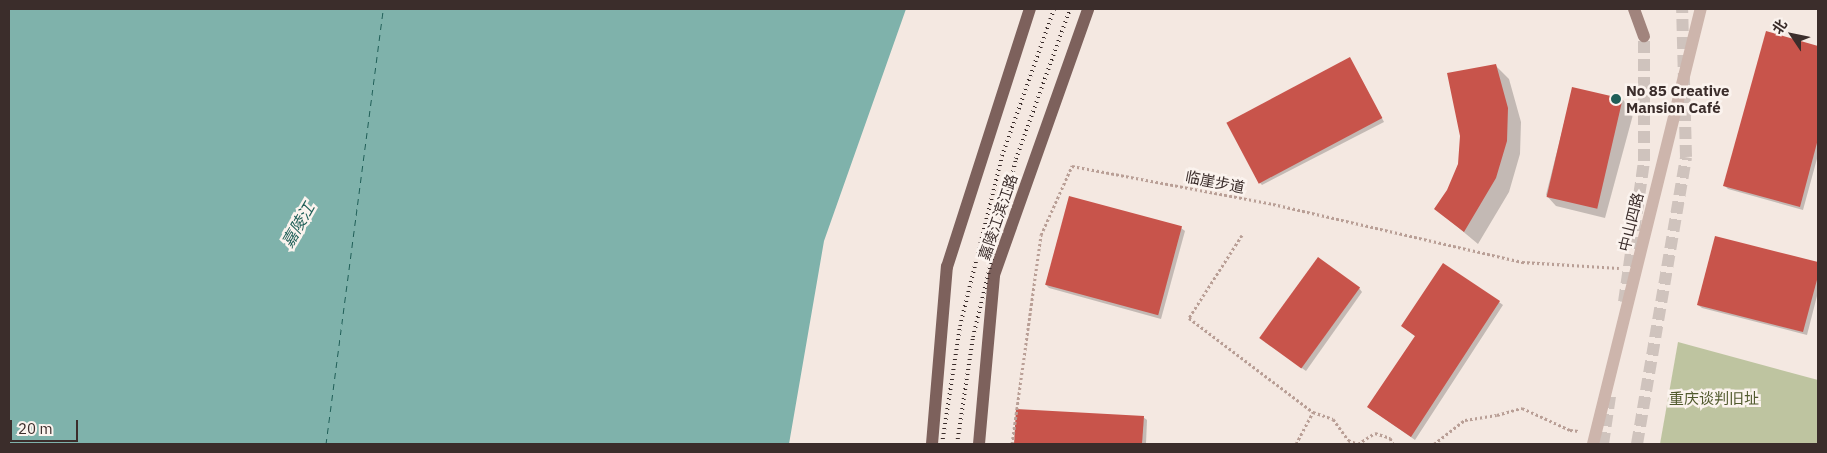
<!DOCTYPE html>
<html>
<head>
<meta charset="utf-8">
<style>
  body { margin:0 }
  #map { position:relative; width:1827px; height:453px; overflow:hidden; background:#f4e8e1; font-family:"IBM Plex Sans","Noto Sans SC",sans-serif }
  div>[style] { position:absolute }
  .green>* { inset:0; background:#bec4a0 }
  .water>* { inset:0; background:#7fb2ab }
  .shadow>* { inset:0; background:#0003 }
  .ferry>* { height:1px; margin-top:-0.5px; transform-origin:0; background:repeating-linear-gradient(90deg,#1f5e57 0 6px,transparent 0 11px) }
  .building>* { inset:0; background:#c8544b; transform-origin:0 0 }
  .secondary-tunnel>* { height:12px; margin-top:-6px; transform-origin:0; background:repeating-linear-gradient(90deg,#cfc3bd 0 12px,transparent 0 18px) }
  .path>* { height:3px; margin-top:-1.5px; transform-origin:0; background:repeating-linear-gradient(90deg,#b99f96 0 2.5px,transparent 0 5px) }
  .tertiary>* { height:12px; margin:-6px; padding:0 6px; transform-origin:6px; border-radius:6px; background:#cdb5ac }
  .secondary>* { height:12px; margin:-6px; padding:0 6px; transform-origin:6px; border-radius:6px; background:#a1847d }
  .primary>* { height:12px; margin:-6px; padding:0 6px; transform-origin:6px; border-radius:6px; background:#7d615c }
  .rail>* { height:4px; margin-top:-2px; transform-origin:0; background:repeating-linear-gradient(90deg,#3b2d2b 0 1px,transparent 0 5px) }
  .dots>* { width:14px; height:14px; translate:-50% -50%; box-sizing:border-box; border:2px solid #fbf3ee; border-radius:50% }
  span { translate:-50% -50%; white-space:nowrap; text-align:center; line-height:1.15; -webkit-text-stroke:5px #fbf3ee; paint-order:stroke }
  .poi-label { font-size:15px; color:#3b2d2b; font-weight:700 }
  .left { translate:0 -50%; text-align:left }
  .street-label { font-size:15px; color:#3b2d2b }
  .park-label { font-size:15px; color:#515a2e }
  .water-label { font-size:16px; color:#1f5e57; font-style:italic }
  .frame { position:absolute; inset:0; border:10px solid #3b2d2b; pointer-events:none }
  .north { position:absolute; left:1767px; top:10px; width:50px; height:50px; -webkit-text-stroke:4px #fbf3ee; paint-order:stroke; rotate:304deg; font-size:14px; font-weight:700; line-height:20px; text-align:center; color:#3b2d2b }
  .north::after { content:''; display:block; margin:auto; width:18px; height:22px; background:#3b2d2b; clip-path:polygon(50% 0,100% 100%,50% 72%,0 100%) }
  .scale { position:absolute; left:10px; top:420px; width:68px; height:22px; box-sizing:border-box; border:2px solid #3b2d2b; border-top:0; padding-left:6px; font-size:15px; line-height:18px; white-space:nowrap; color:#3b2d2b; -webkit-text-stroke:4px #fbf3ee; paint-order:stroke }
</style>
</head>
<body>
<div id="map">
  <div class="green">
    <i style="clip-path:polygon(1678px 342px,1818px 380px,1818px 444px,1660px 444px)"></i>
  </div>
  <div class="water">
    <i style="clip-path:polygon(9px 9px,906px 9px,824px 241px,789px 444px,9px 444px)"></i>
  </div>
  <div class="shadow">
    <i style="clip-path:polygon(1767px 33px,1818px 47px,1818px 155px,1803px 210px,1728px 189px,1725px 186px)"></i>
    <i style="clip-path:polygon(1350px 58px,1384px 122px,1262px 185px,1259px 182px)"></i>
    <i style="clip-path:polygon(1496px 66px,1509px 79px,1521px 122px,1520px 154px,1509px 192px,1478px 244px,1436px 209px,1448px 191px)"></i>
    <i style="clip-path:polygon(1573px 88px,1623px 100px,1634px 111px,1605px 218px,1556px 206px,1546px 195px)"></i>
    <i style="clip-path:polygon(1181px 228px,1185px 231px,1161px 319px,1049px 288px,1045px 284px)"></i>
    <i style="clip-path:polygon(1716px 237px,1818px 264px,1818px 292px,1807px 335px,1702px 308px,1698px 305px)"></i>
    <i style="clip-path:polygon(1359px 288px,1362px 292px,1306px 371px,1265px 342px)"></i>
    <i style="clip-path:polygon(1499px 302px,1503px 305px,1415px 440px,1372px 410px,1416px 337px,1402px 326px)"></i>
    <i style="clip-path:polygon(1017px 410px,1143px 417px,1147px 420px,1146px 444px,1016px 444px)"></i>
  </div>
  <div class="ferry">
    <i style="left:326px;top:444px;width:439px;rotate:-82.5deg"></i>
  </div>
  <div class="building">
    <i style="clip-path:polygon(1766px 31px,1818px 46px,1818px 139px,1800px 207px,1723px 186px)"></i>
    <i style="left:1350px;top:57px;width:69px;height:140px;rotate:62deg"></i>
    <i style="clip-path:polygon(1496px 64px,1508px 108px,1507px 141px,1496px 178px,1464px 232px,1434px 209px,1447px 190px,1458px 164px,1460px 136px,1447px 73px)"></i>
    <i style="left:1572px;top:87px;width:52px;height:113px;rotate:13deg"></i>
    <i style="left:1069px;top:196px;width:117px;height:92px;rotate:15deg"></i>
    <i style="clip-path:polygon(1715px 236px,1818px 262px,1818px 276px,1803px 332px,1697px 305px)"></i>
    <i style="left:1318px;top:257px;width:52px;height:100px;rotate:36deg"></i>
    <i style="clip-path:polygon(1443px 263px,1500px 301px,1411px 437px,1367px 407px,1415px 336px,1401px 326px)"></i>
    <i style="clip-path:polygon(1016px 409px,1144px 416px,1142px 444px,1014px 444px)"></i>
  </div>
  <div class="secondary-tunnel">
    <i style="left:1624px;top:302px;width:142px;rotate:-81.9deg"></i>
    <i style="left:1644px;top:161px;width:125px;rotate:-90deg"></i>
    <i style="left:1603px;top:444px;width:49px;rotate:-81.7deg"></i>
    <i style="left:1637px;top:444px;width:291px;rotate:-80.3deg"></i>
    <i style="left:1686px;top:157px;width:148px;rotate:-91.5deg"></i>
  </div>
  <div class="path">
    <i style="left:1242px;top:235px;width:98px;rotate:122.6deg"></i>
    <i style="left:1189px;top:318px;width:156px;rotate:37.2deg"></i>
    <i style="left:1313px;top:412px;width:21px;rotate:19deg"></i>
    <i style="left:1333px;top:419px;width:26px;rotate:54deg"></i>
    <i style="left:1348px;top:440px;width:11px;rotate:22deg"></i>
    <i style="left:1358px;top:444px;width:20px;rotate:-33deg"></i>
    <i style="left:1375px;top:433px;width:16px;rotate:18deg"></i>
    <i style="left:1390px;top:438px;width:7px;rotate:63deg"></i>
    <i style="left:1012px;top:444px;width:211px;rotate:-82.1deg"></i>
    <i style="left:1041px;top:235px;width:76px;rotate:-65.8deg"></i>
    <i style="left:1072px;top:166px;width:205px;rotate:10.7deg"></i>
    <i style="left:1273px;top:204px;width:256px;rotate:13.1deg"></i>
    <i style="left:1522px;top:262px;width:97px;rotate:3.5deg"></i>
    <i style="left:1296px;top:444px;width:36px;rotate:-62deg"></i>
    <i style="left:1434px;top:444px;width:39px;rotate:-38deg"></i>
    <i style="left:1465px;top:420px;width:32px;rotate:-9deg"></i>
    <i style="left:1497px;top:415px;width:26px;rotate:-16deg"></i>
    <i style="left:1522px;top:408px;width:53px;rotate:24.6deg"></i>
    <i style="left:1570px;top:430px;width:9px;rotate:6deg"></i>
  </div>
  <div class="tertiary">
    <i style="left:1593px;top:444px;width:448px;rotate:-76.1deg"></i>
  </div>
  <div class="secondary">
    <i style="left:1634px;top:9px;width:29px;rotate:70deg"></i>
  </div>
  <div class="primary">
    <i style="left:932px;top:444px;width:178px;rotate:-85.2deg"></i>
    <i style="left:947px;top:267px;width:271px;rotate:-72.2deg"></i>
    <i style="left:979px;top:444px;width:170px;rotate:-84.9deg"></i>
    <i style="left:994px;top:275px;width:282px;rotate:-70.5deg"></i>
  </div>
  <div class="rail">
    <i style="left:942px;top:444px;width:119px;rotate:-81.3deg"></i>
    <i style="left:960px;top:326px;width:175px;rotate:-76.1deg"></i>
    <i style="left:1002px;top:156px;width:156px;rotate:-70.5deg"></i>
    <i style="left:957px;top:444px;width:108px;rotate:-81.5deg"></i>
    <i style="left:973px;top:337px;width:183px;rotate:-76.4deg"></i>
    <i style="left:1016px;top:159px;width:159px;rotate:-70.2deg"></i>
  </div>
  <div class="dots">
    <i style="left:1616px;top:99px;background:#1f5e57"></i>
  </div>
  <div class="poi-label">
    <span class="left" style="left:1626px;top:99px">No 85 Creative<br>Mansion Café</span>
  </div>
  <div class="street-label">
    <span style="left:1215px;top:182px;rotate:11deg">临崖步道</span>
    <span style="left:998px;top:217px;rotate:-71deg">嘉陵江滨江路</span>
    <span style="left:1631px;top:222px;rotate:-76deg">中山四路</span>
  </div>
  <div class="park-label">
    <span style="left:1714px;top:399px">重庆谈判旧址</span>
  </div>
  <div class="water-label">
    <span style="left:298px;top:225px;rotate:-60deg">嘉陵江</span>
  </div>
  <div class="frame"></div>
  <div class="north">北</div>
  <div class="scale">20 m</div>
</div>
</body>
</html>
